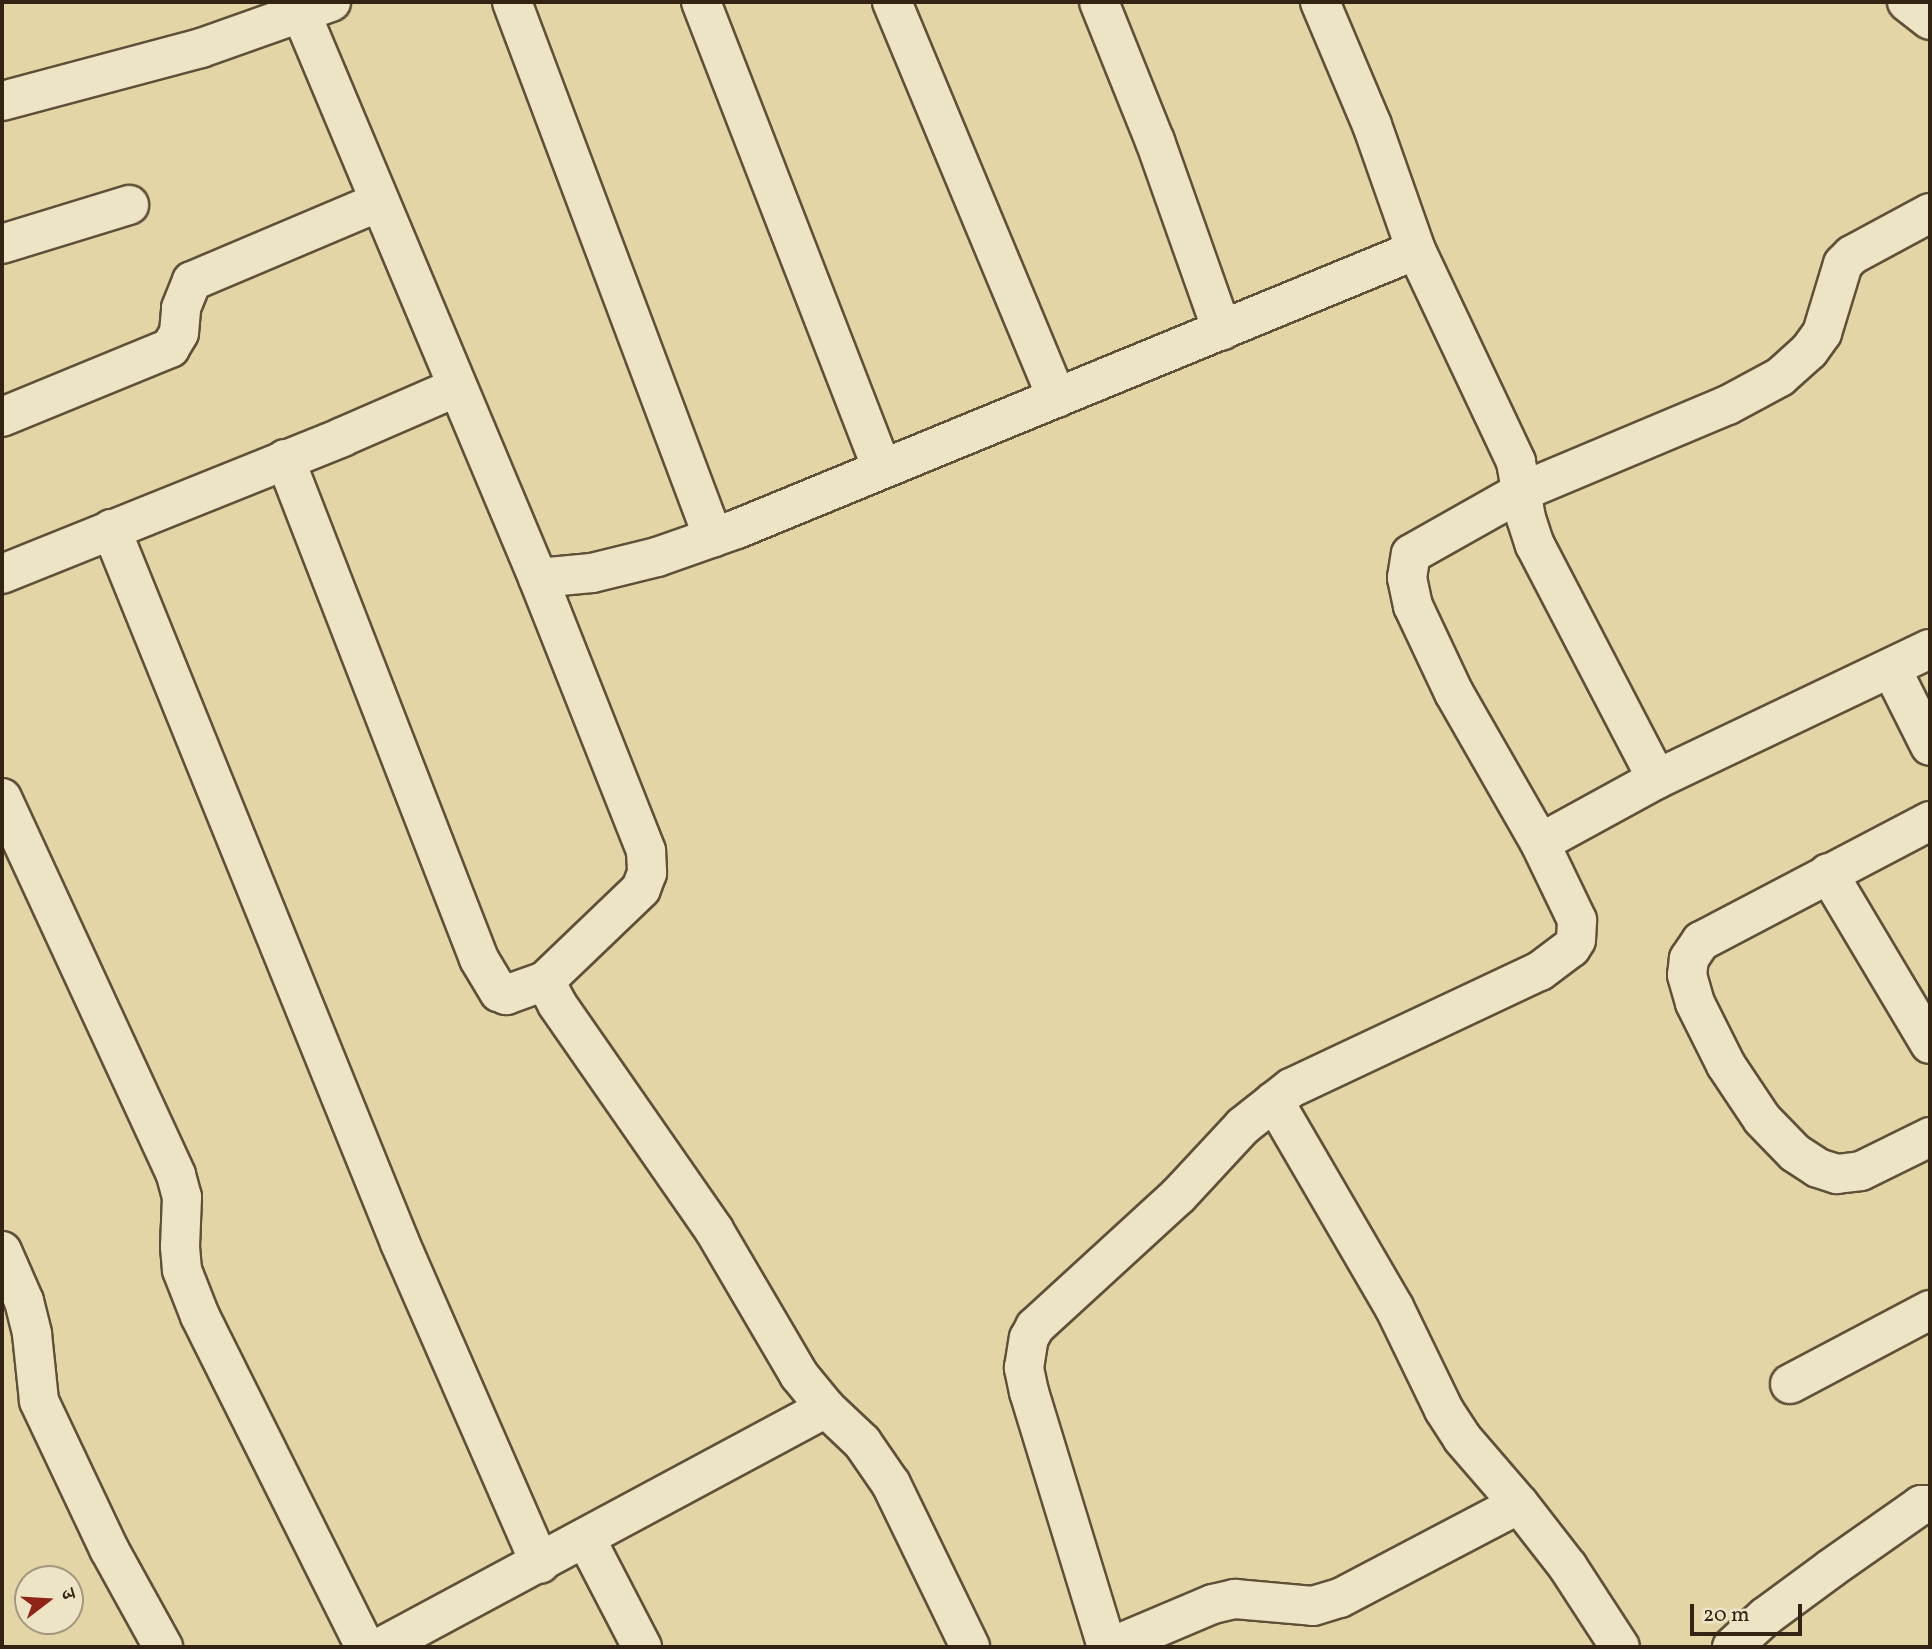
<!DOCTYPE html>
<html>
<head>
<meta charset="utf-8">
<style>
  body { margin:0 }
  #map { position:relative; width:1932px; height:1649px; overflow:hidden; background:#e4d5a7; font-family:Vollkorn,"Noto Serif Devanagari",serif }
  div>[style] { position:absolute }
  .roads { filter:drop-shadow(2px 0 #5f5038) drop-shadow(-2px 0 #5f5038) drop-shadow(0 2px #5f5038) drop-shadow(0 -2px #5f5038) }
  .minor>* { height:38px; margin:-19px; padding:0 19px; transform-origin:19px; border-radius:19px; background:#ede4c6 }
  .tertiary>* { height:38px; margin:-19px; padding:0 19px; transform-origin:19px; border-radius:19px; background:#ede4c6 }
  span { translate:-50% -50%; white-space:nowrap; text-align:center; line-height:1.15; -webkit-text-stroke:5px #ede4c6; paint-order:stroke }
  .frame { position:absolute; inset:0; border:4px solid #332313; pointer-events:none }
  .north { position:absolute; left:14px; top:1565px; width:70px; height:70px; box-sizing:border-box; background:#ede4c6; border:2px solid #a3977e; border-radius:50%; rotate:73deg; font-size:19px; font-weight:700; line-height:28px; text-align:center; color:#332313 }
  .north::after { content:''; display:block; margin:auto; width:24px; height:32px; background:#8f2418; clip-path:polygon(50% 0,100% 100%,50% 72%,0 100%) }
  .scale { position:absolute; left:1690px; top:1604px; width:112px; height:32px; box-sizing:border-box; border:4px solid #332313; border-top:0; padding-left:9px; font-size:21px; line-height:24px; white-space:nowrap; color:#332313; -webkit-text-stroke:5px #ede4c6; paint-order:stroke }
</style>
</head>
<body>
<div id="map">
  <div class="roads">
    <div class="minor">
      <i style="left:512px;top:2px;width:572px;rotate:69.41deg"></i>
      <i style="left:701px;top:2px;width:500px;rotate:68.8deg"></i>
      <i style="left:892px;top:2px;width:429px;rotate:67.4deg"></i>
      <i style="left:1099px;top:2px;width:150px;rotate:68.1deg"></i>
      <i style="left:1155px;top:141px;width:201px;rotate:70.5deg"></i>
      <i style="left:301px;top:13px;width:613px;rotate:67.24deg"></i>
      <i style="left:538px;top:578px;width:54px;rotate:-5.3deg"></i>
      <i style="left:592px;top:573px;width:67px;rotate:-13.8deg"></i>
      <i style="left:657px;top:557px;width:85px;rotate:-19.3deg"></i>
      <i style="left:737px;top:529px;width:734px;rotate:-22.34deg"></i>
      <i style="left:1416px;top:250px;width:133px;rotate:-109.4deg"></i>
      <i style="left:1372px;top:125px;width:134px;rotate:-112.9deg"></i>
      <i style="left:2px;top:101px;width:206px;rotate:-14.9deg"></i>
      <i style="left:201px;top:48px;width:138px;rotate:-19.5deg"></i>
      <i style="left:2px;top:244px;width:133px;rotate:-17.1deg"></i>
      <i style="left:1416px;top:250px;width:234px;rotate:64.7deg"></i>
      <i style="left:1516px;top:462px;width:57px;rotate:79.9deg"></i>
      <i style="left:1526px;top:518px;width:28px;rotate:72deg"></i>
      <i style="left:1535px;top:545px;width:264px;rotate:62.5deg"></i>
      <i style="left:1657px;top:779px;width:302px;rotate:-25.5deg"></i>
      <i style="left:2px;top:417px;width:182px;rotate:-22.3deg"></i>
      <i style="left:170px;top:348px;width:17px;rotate:-59deg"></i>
      <i style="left:179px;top:333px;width:25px;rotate:-85deg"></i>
      <i style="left:181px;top:308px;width:29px;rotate:-68deg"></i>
      <i style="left:192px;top:281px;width:203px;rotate:-22.9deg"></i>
      <i style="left:285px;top:459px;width:536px;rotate:68.79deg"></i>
      <i style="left:479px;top:959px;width:39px;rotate:59deg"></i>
      <i style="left:499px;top:992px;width:8px;rotate:23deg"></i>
      <i style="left:506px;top:995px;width:41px;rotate:-19.7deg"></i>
      <i style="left:111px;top:529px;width:770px;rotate:67.96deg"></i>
      <i style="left:400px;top:1243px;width:350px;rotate:66.4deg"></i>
      <i style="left:2px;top:574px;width:367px;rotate:-21.9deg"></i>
      <i style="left:342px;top:437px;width:125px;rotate:-23.5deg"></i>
      <i style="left:538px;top:578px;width:294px;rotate:68.4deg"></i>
      <i style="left:646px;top:851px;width:22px;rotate:87deg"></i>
      <i style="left:647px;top:873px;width:17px;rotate:111deg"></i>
      <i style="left:641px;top:889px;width:133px;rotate:136.2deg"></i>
      <i style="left:545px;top:981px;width:26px;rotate:62deg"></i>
      <i style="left:557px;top:1004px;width:275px;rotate:55.2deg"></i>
      <i style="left:714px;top:1230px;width:168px;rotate:59.6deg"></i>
      <i style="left:799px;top:1375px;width:43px;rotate:50.7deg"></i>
      <i style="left:826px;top:1408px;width:50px;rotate:43.4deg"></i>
      <i style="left:862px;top:1442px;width:51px;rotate:55.4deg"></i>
      <i style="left:891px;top:1484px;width:181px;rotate:64.1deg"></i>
      <i style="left:1891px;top:668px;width:87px;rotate:63.4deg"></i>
      <i style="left:1657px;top:779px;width:133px;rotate:151.3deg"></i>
      <i style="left:1540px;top:843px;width:173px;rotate:-119.8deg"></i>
      <i style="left:1454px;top:693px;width:96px;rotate:-115.2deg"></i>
      <i style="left:1413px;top:606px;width:29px;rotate:-102deg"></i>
      <i style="left:1407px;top:578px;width:24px;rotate:-81deg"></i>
      <i style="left:1411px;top:554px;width:129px;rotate:-29.4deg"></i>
      <i style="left:1523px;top:491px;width:222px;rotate:-22.8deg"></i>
      <i style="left:1728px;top:405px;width:59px;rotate:-28.3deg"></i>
      <i style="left:1780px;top:377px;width:39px;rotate:-42deg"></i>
      <i style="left:1809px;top:351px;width:22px;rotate:-54deg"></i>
      <i style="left:1822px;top:333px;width:72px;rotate:-73.1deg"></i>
      <i style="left:1843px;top:264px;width:13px;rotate:-45deg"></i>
      <i style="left:1852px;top:255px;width:89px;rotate:-28.3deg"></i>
      <i style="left:2px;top:798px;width:415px;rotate:65.2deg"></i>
      <i style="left:176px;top:1175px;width:23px;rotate:75deg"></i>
      <i style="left:182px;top:1197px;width:50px;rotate:92.3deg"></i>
      <i style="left:180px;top:1247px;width:23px;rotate:85deg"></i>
      <i style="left:182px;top:1270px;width:49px;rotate:68.6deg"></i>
      <i style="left:200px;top:1316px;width:370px;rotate:63.5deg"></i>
      <i style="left:1930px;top:821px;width:259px;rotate:152.3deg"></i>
      <i style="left:1701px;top:941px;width:22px;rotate:124deg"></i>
      <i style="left:1689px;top:959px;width:16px;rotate:97deg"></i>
      <i style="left:1687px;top:975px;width:29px;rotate:74deg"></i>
      <i style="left:1695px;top:1003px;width:69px;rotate:63.4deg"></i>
      <i style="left:1726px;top:1065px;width:65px;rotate:56.3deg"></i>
      <i style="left:1762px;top:1119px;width:47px;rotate:45.9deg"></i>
      <i style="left:1795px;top:1153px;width:27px;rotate:33deg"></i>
      <i style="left:1818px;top:1168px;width:20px;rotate:18deg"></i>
      <i style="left:1837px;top:1174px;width:24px;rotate:-7deg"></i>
      <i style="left:1861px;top:1171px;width:77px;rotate:-26.2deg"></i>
      <i style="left:1828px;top:873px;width:199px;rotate:59.2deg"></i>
      <i style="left:1274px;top:1101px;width:238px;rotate:59.8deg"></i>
      <i style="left:1394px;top:1307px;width:114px;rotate:64.1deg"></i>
      <i style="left:1444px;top:1410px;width:33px;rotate:57deg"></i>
      <i style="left:1462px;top:1438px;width:87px;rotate:49.2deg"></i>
      <i style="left:2px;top:1251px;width:55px;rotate:66.3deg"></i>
      <i style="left:24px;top:1301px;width:34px;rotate:76deg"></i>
      <i style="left:32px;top:1334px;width:67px;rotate:84deg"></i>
      <i style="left:39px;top:1401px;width:164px;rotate:64.7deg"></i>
      <i style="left:109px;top:1549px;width:112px;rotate:61.1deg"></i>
      <i style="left:1790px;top:1384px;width:158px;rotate:-27.9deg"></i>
      <i style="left:586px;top:1539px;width:122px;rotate:62.6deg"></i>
      <i style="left:381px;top:1647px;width:505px;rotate:-28.24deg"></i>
      <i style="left:1107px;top:1647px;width:267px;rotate:-107deg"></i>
      <i style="left:1029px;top:1392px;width:25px;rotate:-102deg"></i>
      <i style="left:1024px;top:1368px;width:30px;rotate:-81deg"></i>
      <i style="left:1029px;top:1338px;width:13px;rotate:-61deg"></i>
      <i style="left:1035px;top:1327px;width:194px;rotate:-42.5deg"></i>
      <i style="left:1178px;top:1196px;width:96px;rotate:-47.1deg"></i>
      <i style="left:1243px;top:1126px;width:61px;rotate:-38.4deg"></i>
      <i style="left:1291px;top:1088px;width:275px;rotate:-25.2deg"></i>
      <i style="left:1540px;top:971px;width:39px;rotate:-37deg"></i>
      <i style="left:1571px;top:948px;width:9px;rotate:-58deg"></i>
      <i style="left:1576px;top:940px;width:20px;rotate:-87deg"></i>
      <i style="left:1577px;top:920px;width:85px;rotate:-115.7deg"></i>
      <i style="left:1111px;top:1647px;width:111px;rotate:-22.9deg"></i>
      <i style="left:1213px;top:1604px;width:23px;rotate:-13deg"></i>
      <i style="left:1235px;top:1599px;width:78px;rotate:5.1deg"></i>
      <i style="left:1313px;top:1606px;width:28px;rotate:-17deg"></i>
      <i style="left:1340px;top:1598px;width:202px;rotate:-27.7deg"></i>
      <i style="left:1519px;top:1504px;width:80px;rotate:52.1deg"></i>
      <i style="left:1568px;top:1567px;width:95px;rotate:57deg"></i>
      <i style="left:1732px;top:1647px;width:45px;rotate:-42.3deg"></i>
      <i style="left:1765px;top:1617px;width:81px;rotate:-36.4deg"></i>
      <i style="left:1830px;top:1569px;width:111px;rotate:-35.1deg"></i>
      <i style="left:1921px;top:1505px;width:9px"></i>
    </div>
    <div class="tertiary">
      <i style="left:1907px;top:2px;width:29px;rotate:38deg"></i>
    </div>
  </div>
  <div class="frame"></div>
  <div class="north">उ</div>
  <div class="scale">20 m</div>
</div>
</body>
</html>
